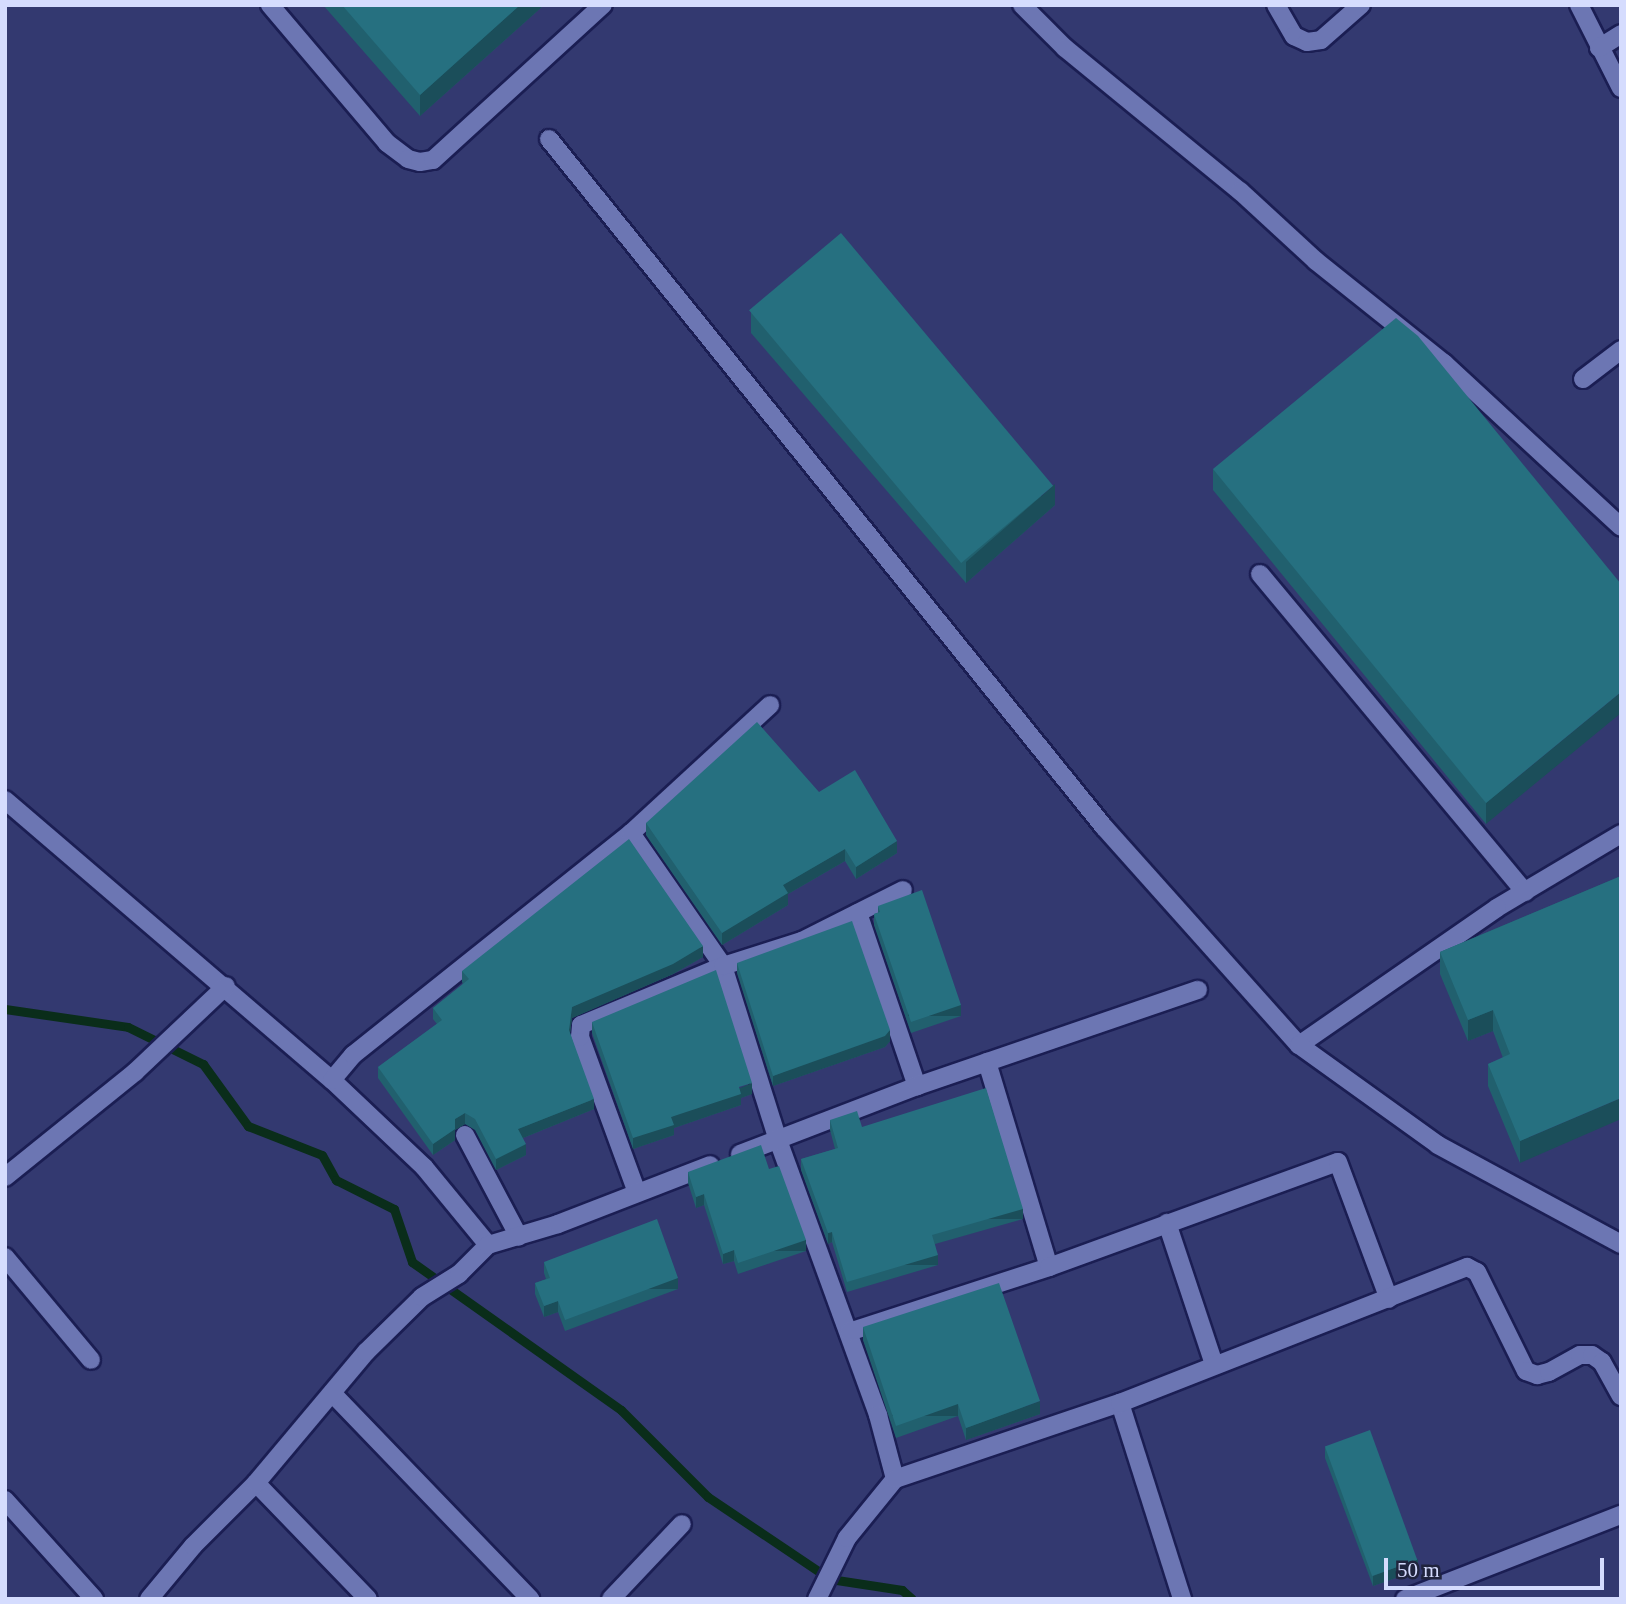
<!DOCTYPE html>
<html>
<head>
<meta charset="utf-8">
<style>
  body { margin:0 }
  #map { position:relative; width:1626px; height:1604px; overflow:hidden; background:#333970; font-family:Georgia,serif }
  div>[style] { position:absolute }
  .stream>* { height:9px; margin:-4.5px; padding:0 4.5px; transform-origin:4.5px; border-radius:4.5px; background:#0a2d1a }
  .roads { filter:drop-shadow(2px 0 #1b1e53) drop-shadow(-2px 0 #1b1e53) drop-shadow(0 2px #1b1e53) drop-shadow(0 -2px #1b1e53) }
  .lane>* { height:18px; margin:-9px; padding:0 9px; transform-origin:9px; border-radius:9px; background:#6c76b3 }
  .street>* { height:18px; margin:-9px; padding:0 9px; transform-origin:9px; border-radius:9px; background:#6c76b3 }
  .wall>* { inset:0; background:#21606e }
  .shaded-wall>* { inset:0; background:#1b4e5a; transform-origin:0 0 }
  .building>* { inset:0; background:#267080; transform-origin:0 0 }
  span { translate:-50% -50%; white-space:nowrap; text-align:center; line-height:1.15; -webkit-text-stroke:6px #20243d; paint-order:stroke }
  .frame { position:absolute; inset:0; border:7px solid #d5dcfe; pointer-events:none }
  .scale { position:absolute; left:1384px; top:1558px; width:220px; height:32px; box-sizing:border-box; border:4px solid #d5dcfe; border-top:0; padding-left:9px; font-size:21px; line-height:24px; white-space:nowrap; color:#d5dcfe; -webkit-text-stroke:5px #20243d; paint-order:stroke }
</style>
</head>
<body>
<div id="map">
  <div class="stream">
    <i style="left:5px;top:1009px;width:124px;rotate:8.3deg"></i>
    <i style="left:128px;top:1027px;width:84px;rotate:26.3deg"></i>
    <i style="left:203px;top:1064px;width:77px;rotate:54deg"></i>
    <i style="left:248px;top:1126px;width:79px;rotate:21.4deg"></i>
    <i style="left:322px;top:1155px;width:29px;rotate:61deg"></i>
    <i style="left:336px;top:1180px;width:65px;rotate:26.6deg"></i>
    <i style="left:394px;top:1209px;width:56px;rotate:71.2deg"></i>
    <i style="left:412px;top:1262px;width:256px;rotate:35.3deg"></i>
    <i style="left:621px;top:1410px;width:123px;rotate:45deg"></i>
    <i style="left:708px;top:1497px;width:147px;rotate:33.9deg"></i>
    <i style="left:830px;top:1579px;width:73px;rotate:8.7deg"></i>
    <i style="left:902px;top:1590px;width:13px;rotate:42deg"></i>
  </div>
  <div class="roads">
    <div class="lane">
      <i style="left:270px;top:5px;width:181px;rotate:49.7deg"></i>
      <i style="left:387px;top:143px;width:26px;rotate:37deg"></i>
      <i style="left:408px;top:159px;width:12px;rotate:14deg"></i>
      <i style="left:420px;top:162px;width:13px;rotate:-9deg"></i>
      <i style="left:433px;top:160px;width:230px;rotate:-42.4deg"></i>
      <i style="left:1022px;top:5px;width:61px;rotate:45deg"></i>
      <i style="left:1065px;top:48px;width:226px;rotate:39.3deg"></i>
      <i style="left:1240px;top:191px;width:103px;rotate:42.6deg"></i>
      <i style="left:1316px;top:261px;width:164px;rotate:38.6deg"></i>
      <i style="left:1444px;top:363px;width:241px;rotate:42.8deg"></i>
      <i style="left:549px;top:139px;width:884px;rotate:51.11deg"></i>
      <i style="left:1104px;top:827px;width:292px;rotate:48.2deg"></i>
      <i style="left:1260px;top:574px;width:414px;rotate:50.2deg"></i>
      <i style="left:1621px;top:834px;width:144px;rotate:149.2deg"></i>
      <i style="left:1497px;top:908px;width:241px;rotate:145.3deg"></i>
      <i style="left:1299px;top:1045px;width:171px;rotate:35.7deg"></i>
      <i style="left:1438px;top:1145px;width:208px;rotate:28.4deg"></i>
    </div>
    <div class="street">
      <i style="left:1276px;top:5px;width:36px;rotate:60deg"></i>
      <i style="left:1294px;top:36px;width:14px;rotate:25deg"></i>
      <i style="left:1307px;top:42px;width:14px;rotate:-8deg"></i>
      <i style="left:1321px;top:40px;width:53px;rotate:-41.2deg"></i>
      <i style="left:1579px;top:5px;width:93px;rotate:63.2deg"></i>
      <i style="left:1599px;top:48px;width:26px;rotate:-32deg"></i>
      <i style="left:1583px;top:379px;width:48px;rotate:-37.3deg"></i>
      <i style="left:5px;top:800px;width:430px;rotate:40.6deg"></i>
      <i style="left:332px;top:1080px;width:127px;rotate:43.4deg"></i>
      <i style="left:424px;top:1167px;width:101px;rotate:50.6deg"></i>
      <i style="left:631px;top:833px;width:162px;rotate:55.3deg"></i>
      <i style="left:723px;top:966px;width:182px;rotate:72.5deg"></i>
      <i style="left:778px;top:1140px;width:293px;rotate:70deg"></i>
      <i style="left:878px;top:1415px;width:66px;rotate:75.1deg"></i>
      <i style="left:858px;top:913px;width:183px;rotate:71.2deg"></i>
      <i style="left:987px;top:1062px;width:214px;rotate:73.2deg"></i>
      <i style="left:332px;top:1080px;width:33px;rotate:-50deg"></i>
      <i style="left:353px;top:1055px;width:356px;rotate:-38.6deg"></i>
      <i style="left:631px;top:833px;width:189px;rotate:-42.6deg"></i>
      <i style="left:465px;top:1135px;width:115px;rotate:62.1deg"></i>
      <i style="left:740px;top:1154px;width:190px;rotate:-21deg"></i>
      <i style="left:917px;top:1086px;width:297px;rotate:-18.9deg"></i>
      <i style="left:5px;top:1177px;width:167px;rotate:-38.9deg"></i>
      <i style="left:135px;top:1072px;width:125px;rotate:-43.4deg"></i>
      <i style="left:636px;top:1190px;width:163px;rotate:-110.1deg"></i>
      <i style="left:580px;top:1037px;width:12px;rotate:-85deg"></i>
      <i style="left:581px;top:1025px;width:154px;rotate:-22.6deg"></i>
      <i style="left:723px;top:966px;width:83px;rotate:-17.6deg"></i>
      <i style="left:802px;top:941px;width:113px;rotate:-26.8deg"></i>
      <i style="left:1167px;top:1223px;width:149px;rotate:71.6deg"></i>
      <i style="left:5px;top:1257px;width:134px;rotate:50.1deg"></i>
      <i style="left:849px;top:1332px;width:210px;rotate:-18deg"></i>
      <i style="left:1049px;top:1267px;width:307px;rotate:-20deg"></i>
      <i style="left:1338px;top:1162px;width:146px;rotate:69.6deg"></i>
      <i style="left:332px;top:1393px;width:286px;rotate:46.1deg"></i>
      <i style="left:1120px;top:1403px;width:206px;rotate:72.4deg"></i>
      <i style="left:256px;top:1483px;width:161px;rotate:46deg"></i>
      <i style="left:5px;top:1500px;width:133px;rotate:48deg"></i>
      <i style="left:149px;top:1599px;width:69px;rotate:-50.3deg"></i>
      <i style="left:193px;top:1546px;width:89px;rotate:-45deg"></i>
      <i style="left:256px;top:1483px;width:171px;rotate:-50deg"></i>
      <i style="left:366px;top:1352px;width:78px;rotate:-44.5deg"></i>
      <i style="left:422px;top:1297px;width:44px;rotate:-31.9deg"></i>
      <i style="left:459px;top:1274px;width:41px;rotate:-45deg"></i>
      <i style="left:488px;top:1245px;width:73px;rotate:-16.7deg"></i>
      <i style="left:558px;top:1224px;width:163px;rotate:-21.2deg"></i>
      <i style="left:611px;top:1599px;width:103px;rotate:-46.6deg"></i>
      <i style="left:817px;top:1599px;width:68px;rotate:-63.8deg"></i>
      <i style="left:847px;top:1538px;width:76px;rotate:-50.9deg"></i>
      <i style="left:895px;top:1479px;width:237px;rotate:-18.7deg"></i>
      <i style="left:1120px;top:1403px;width:373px;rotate:-21.4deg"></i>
      <i style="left:1467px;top:1267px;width:11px;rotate:27deg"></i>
      <i style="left:1477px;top:1272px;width:110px;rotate:63.7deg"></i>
      <i style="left:1526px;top:1371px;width:12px;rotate:20deg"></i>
      <i style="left:1537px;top:1375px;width:12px;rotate:-14deg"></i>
      <i style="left:1549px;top:1372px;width:35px;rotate:-29deg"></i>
      <i style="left:1580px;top:1355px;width:12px"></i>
      <i style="left:1592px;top:1355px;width:12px;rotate:35deg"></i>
      <i style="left:1602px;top:1362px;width:39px;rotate:61deg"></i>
      <i style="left:1405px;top:1599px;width:232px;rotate:-21.3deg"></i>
    </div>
  </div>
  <div class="wall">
    <i style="clip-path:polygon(323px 5px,544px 5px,420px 116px)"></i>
    <i style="clip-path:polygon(751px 312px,1055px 505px,966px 583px,751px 333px)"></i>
    <i style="clip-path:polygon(1213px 469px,1621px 584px,1486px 824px,1213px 490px)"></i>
    <i style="clip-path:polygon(819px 792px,897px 853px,856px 879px,845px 861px,788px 894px,788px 905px,722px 945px,646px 835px,646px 823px)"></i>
    <i style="clip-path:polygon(1621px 876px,1520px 1163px,1488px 1086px,1488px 1064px,1503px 1058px,1493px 1031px,1468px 1041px,1440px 974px,1440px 952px)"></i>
    <i style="clip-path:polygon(878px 906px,961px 1016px,911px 1033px,874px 925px,874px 914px,878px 913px)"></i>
    <i style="clip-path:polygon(703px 957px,673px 974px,572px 1018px,570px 1033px,594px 1109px,523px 1138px,526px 1155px,496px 1170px,475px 1130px,465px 1124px,455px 1130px,455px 1140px,433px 1155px,378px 1078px,378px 1067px,437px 1024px,433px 1019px,433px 1008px,463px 984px,462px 982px,462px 971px)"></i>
    <i style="clip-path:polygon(737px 963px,890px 1041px,885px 1047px,773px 1086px,737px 973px)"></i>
    <i style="clip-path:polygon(592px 1022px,752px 1094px,741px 1098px,741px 1105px,674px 1128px,674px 1135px,633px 1149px,592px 1033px)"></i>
    <i style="clip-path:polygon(830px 1120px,862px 1127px,1023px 1219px,935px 1244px,938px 1265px,847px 1292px,832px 1242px,828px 1244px,801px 1170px,801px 1159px,835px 1149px,830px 1130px)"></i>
    <i style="clip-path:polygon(769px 1169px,806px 1251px,738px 1274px,734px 1261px,723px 1264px,704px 1205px,696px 1208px,688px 1183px,688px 1172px)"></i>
    <i style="clip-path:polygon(544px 1262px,678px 1289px,565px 1331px,558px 1312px,544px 1317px,535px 1294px,535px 1283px,546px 1279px,544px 1273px)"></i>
    <i style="clip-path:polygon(863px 1327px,1040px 1414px,966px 1440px,958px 1416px,896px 1438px,863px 1340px)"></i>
    <i style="clip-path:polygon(1325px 1447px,1418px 1570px,1373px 1586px,1325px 1458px)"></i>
  </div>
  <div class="shaded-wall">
    <i style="clip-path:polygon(520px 5px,544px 5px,420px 116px,420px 95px)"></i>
    <i style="clip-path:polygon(1055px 484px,1055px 505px,966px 583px,966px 562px)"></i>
    <i style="clip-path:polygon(1621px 692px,1621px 713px,1486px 824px,1486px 803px)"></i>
    <i style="clip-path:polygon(897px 841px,897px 853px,856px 879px,856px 867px)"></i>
    <i style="clip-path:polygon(845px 849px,845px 861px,788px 894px,788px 905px,722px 945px,722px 933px,783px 885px)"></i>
    <i style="clip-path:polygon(703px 946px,703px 957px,673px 974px,572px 1018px,569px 1041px,569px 1030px,572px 1007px)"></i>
    <i style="left:961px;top:1005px;width:11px;height:53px;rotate:90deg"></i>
    <i style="clip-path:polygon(1493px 1010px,1493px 1031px,1468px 1041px,1468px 1020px)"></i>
    <i style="clip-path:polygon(890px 1030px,890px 1041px,885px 1047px,773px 1086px,773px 1076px)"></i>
    <i style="clip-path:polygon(752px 1083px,752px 1094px,741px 1098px,741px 1105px,674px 1128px,674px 1135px,633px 1149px,633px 1138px,671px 1117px)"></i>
    <i style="clip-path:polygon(1621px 1098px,1621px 1119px,1520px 1163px,1520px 1141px)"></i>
    <i style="clip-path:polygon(594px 1099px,594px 1109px,518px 1140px,518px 1129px)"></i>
    <i style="clip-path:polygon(465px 1113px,465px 1124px,455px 1130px,455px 1119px)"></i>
    <i style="clip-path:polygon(455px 1129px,455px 1140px,433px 1155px,433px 1144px)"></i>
    <i style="clip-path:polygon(526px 1144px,526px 1155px,496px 1170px,496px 1159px)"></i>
    <i style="clip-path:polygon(704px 1194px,704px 1205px,696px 1208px,696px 1197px)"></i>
    <i style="left:1023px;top:1209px;width:10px;height:95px;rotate:90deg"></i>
    <i style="clip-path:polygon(832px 1232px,832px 1242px,828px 1244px,828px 1233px)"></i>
    <i style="left:806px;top:1240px;width:11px;height:72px;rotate:90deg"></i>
    <i style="clip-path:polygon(734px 1250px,734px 1261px,723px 1264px,723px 1254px)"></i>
    <i style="left:938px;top:1255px;width:10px;height:95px;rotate:90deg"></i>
    <i style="left:678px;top:1278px;width:11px;height:121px;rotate:90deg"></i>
    <i style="clip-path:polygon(558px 1301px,558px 1312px,544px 1317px,544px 1306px)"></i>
    <i style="clip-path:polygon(1040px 1401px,1040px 1414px,966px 1440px,966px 1428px)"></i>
    <i style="left:958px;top:1404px;width:12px;height:66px;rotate:90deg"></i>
    <i style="clip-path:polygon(1418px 1559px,1418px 1570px,1373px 1586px,1373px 1576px)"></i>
  </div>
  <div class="building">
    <i style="clip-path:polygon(342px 5px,520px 5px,420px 95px)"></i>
    <i style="left:841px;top:233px;width:330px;height:120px;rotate:50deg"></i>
    <i style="clip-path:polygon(1396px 318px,1418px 336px,1621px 584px,1621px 692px,1486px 803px,1213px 469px)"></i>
    <i style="clip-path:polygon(757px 722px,819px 792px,855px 770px,897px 841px,856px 867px,845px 849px,783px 885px,788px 893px,722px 933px,646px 823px)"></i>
    <i style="clip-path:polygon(629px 839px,703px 946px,673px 964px,572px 1007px,569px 1030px,594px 1099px,518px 1129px,526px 1144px,496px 1159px,475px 1119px,465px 1113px,455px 1119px,455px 1129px,433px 1144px,378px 1067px,442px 1020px,433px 1008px,469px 979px,462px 971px)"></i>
    <i style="clip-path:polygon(1621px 876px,1621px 1098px,1520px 1141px,1488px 1064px,1510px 1054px,1493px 1010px,1468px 1020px,1440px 952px)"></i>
    <i style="clip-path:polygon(922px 890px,961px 1005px,911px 1022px,874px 914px,880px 912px,878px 906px)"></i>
    <i style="clip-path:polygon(852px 921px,890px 1030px,885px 1036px,773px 1076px,737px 963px)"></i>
    <i style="clip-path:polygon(716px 970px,752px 1083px,739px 1087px,741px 1094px,671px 1117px,674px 1125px,633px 1138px,592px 1022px)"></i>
    <i style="clip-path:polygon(986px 1088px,1023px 1209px,932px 1235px,938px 1255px,847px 1282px,832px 1232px,828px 1233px,801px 1159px,838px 1148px,830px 1120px,857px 1111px,862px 1127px)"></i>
    <i style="clip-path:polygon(761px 1145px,769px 1169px,779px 1166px,806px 1240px,738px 1263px,734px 1250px,723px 1254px,704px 1194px,696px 1197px,688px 1172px)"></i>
    <i style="clip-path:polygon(657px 1219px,678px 1278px,565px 1320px,558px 1301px,544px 1306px,535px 1283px,550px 1278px,544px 1262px)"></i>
    <i style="clip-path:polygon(999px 1283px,1040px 1401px,966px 1428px,958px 1404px,896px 1426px,863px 1327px)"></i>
    <i style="left:1370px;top:1430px;width:138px;height:48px;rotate:70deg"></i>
  </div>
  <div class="frame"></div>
  <div class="scale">50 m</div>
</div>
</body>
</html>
